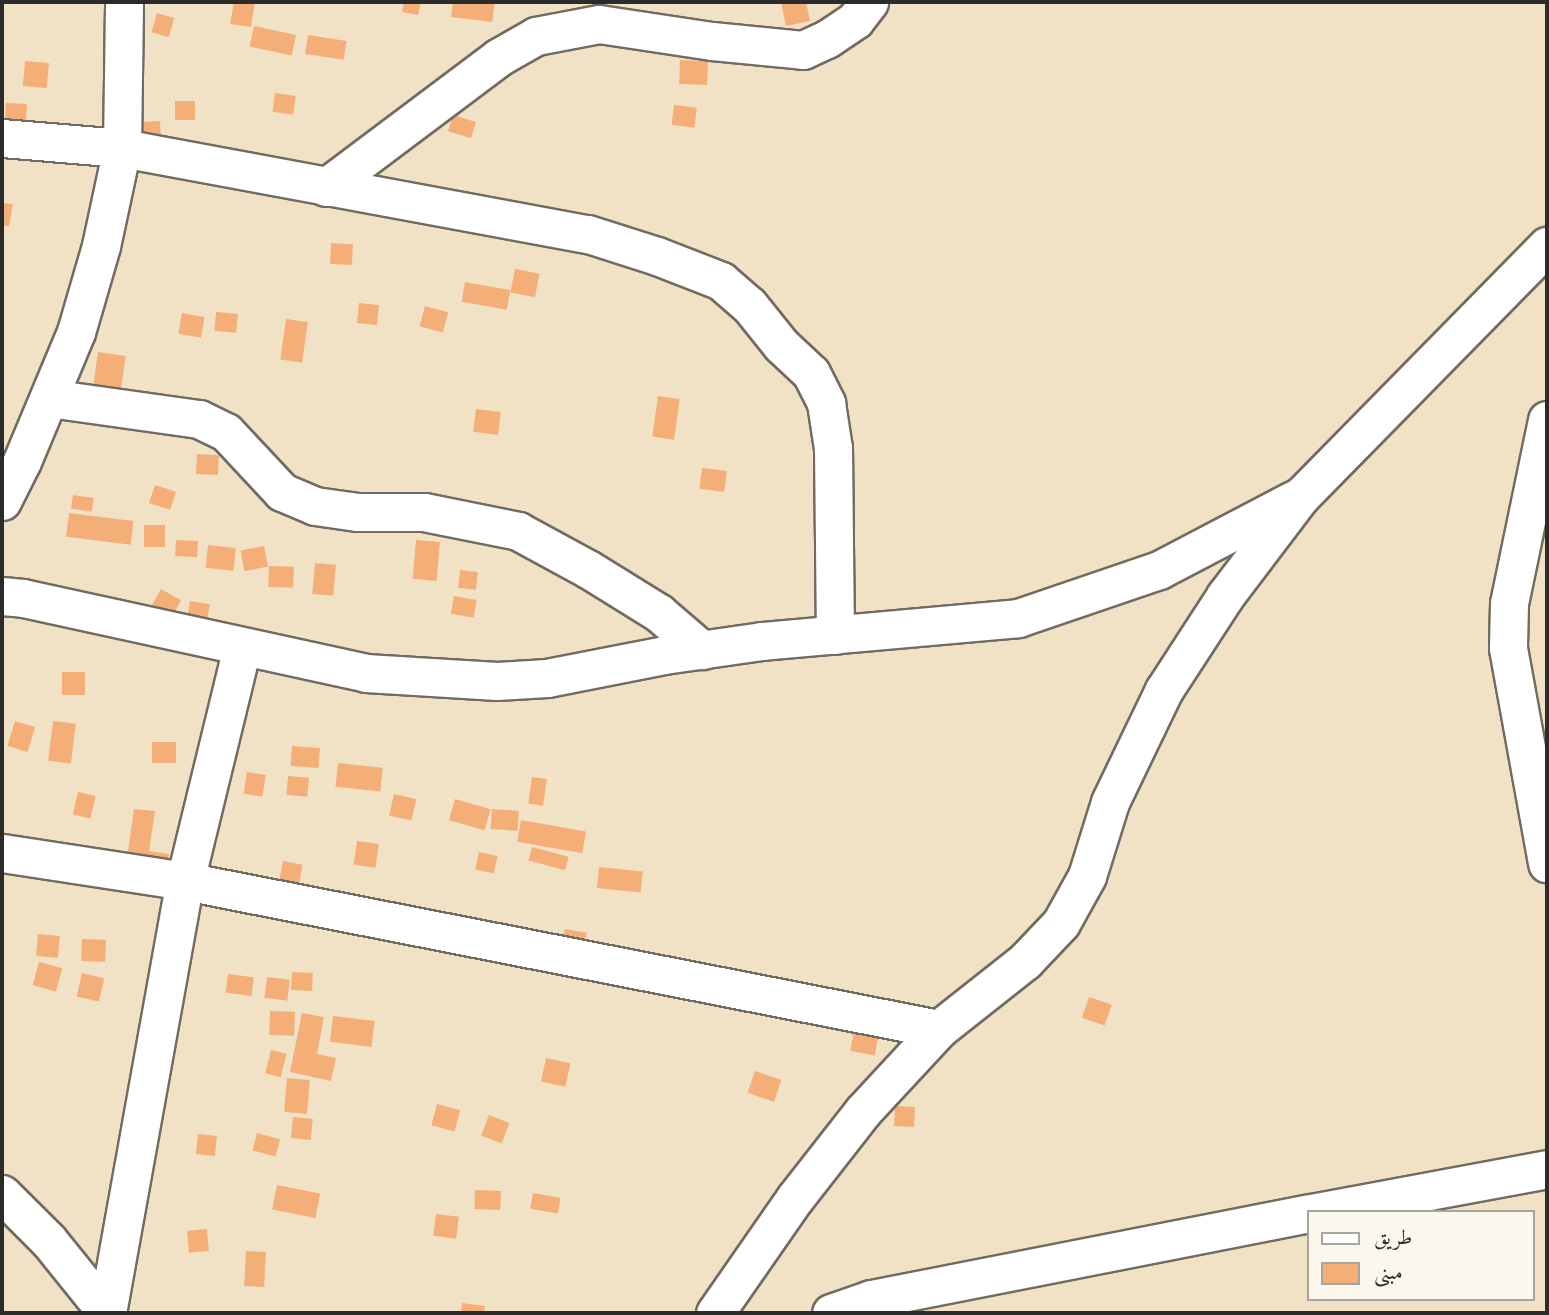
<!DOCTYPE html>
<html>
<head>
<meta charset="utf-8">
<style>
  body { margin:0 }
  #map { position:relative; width:1549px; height:1315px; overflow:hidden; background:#f2e2c5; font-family:"Gentium Book Plus",Amiri,serif }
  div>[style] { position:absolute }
  .building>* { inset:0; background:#f4af79; transform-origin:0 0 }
  .roads { filter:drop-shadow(2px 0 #716b61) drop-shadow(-2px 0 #716b61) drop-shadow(0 2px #716b61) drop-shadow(0 -2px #716b61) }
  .minor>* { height:37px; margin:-18.5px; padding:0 18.5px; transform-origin:18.5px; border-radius:18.5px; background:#fff }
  span { translate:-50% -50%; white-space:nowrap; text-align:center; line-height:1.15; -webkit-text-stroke:5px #fbf7ec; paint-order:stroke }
  .frame { position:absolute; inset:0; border:4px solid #2b2b2b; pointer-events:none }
  .legend { position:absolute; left:1307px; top:1210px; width:228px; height:91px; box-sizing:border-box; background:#fbf7ec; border:2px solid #a8a59f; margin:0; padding:9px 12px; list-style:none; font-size:21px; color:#2b2b2b }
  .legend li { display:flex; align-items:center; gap:14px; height:35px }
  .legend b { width:35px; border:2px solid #a8a59f }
</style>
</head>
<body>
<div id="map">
  <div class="building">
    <i style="clip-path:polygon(234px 2px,255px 2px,251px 27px,230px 24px)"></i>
    <i style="clip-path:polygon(404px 2px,421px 2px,418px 15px,402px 12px)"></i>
    <i style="clip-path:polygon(453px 2px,495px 2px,492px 22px,451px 17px)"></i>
    <i style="clip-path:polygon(781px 2px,806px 2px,810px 21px,786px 26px)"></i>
    <i style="left:157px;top:13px;width:18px;height:20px;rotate:16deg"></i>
    <i style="left:254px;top:26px;width:43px;height:21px;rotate:12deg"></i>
    <i style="left:308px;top:35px;width:39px;height:19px;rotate:9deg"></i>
    <i style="left:680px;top:60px;width:28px;height:24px;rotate:2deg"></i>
    <i style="left:25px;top:61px;width:24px;height:25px;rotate:5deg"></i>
    <i style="left:275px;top:93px;width:21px;height:19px;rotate:8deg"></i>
    <i style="left:175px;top:101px;width:20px;height:19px"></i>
    <i style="left:6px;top:103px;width:21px;height:42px;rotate:3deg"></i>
    <i style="left:674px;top:105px;width:23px;height:20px;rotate:7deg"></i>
    <i style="left:453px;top:115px;width:24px;height:17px;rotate:17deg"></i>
    <i style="left:160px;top:121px;width:18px;height:21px;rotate:87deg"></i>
    <i style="clip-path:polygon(2px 203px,13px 204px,9px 226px,2px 225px)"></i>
    <i style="left:331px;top:243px;width:22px;height:21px;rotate:3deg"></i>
    <i style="left:515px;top:269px;width:25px;height:24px;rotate:11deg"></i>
    <i style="left:465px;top:282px;width:46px;height:20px;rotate:10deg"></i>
    <i style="left:359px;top:303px;width:20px;height:20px;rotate:6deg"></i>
    <i style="left:425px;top:306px;width:24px;height:21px;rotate:15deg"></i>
    <i style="left:216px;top:312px;width:22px;height:19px;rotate:5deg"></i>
    <i style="left:182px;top:313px;width:23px;height:21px;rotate:10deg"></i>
    <i style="left:286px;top:319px;width:22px;height:41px;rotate:8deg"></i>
    <i style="left:98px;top:352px;width:28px;height:42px;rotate:8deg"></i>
    <i style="left:658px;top:396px;width:22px;height:41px;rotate:8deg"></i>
    <i style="left:476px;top:409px;width:25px;height:23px;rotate:7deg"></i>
    <i style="left:197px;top:454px;width:22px;height:20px;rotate:3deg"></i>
    <i style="left:702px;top:468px;width:25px;height:21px;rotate:7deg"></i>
    <i style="left:155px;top:485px;width:22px;height:19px;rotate:18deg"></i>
    <i style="left:73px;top:495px;width:21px;height:14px;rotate:8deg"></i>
    <i style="left:69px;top:513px;width:65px;height:24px;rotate:7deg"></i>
    <i style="left:144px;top:525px;width:21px;height:22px"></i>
    <i style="left:176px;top:540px;width:22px;height:16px;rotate:3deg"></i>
    <i style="left:416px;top:540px;width:24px;height:39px;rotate:5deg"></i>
    <i style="left:208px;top:545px;width:28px;height:23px;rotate:6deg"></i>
    <i style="left:264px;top:546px;width:21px;height:24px;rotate:79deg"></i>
    <i style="left:315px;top:563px;width:21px;height:31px;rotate:5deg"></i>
    <i style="left:269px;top:566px;width:25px;height:21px;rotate:2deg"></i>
    <i style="left:460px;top:570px;width:18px;height:18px;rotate:6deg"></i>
    <i style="left:161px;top:589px;width:23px;height:26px;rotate:29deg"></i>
    <i style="left:454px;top:596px;width:23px;height:18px;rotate:10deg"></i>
    <i style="left:190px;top:601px;width:20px;height:25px;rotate:9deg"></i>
    <i style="left:62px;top:672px;width:23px;height:23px"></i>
    <i style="left:15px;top:721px;width:21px;height:26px;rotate:17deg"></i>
    <i style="left:53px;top:721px;width:23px;height:40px;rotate:7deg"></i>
    <i style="left:152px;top:742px;width:24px;height:21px"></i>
    <i style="left:292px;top:746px;width:28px;height:20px;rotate:4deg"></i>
    <i style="left:338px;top:763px;width:45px;height:24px;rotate:6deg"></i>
    <i style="left:247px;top:772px;width:19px;height:22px;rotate:9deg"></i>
    <i style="left:288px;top:776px;width:21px;height:19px;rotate:5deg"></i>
    <i style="left:532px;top:777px;width:15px;height:27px;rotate:8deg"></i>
    <i style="left:78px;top:792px;width:18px;height:23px;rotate:13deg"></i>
    <i style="left:394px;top:794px;width:23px;height:22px;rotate:13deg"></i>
    <i style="left:455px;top:799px;width:37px;height:22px;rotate:16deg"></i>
    <i style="clip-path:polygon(134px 809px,155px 811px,149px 851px,169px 854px,166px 876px,125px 871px)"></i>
    <i style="left:492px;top:809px;width:27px;height:20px;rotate:4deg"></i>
    <i style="left:521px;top:820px;width:66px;height:22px;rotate:10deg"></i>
    <i style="left:357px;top:841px;width:22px;height:24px;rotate:8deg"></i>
    <i style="left:532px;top:847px;width:38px;height:14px;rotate:15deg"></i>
    <i style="left:479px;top:852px;width:19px;height:18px;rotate:12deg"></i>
    <i style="left:283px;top:861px;width:20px;height:21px;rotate:11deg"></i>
    <i style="left:599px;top:867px;width:44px;height:21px;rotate:6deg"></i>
    <i style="left:565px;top:929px;width:22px;height:19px;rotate:10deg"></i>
    <i style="left:38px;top:934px;width:22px;height:22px;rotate:5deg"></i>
    <i style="left:82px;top:939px;width:24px;height:22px;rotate:2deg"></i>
    <i style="left:39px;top:962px;width:24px;height:24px;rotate:15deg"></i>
    <i style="left:292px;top:972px;width:21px;height:18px;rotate:3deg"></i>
    <i style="left:82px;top:973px;width:23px;height:24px;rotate:13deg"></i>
    <i style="left:228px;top:974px;width:26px;height:19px;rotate:7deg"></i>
    <i style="left:267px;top:977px;width:23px;height:21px;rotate:7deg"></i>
    <i style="left:1089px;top:997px;width:24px;height:22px;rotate:19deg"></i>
    <i style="left:270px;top:1011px;width:25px;height:24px;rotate:2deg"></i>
    <i style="clip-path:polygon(302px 1013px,324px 1017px,317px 1054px,336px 1058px,331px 1081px,290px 1072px)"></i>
    <i style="left:333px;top:1016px;width:42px;height:26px;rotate:7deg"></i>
    <i style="left:854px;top:1031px;width:25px;height:20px;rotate:11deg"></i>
    <i style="left:271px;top:1050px;width:16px;height:24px;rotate:14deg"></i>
    <i style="left:546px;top:1058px;width:25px;height:24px;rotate:12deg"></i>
    <i style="left:755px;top:1071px;width:28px;height:23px;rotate:19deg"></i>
    <i style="left:287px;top:1078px;width:23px;height:34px;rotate:5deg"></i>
    <i style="left:437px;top:1104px;width:24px;height:22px;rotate:15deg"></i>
    <i style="left:895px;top:1106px;width:20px;height:20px;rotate:3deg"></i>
    <i style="left:489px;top:1115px;width:22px;height:22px;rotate:21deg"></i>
    <i style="left:293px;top:1117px;width:20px;height:21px;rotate:6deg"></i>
    <i style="left:257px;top:1133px;width:24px;height:18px;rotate:15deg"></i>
    <i style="left:198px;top:1134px;width:19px;height:20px;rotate:6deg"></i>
    <i style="left:277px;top:1185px;width:44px;height:25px;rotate:11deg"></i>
    <i style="left:475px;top:1190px;width:26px;height:19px;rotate:2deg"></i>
    <i style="left:533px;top:1193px;width:28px;height:16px;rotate:10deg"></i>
    <i style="left:436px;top:1214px;width:23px;height:22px;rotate:7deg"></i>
    <i style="left:207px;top:1229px;width:22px;height:20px;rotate:85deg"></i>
    <i style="left:246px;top:1251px;width:20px;height:35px;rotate:3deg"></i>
    <i style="clip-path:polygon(462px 1303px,485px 1306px,484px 1313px,461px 1313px)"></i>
  </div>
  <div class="roads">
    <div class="minor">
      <i style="left:2px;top:138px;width:120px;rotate:4.8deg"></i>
      <i style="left:122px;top:148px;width:474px;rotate:10.5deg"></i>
      <i style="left:588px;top:234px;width:72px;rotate:17.7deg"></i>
      <i style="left:657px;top:256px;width:69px;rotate:21.3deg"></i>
      <i style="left:721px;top:281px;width:37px;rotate:41deg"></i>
      <i style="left:749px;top:305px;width:51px;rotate:51.3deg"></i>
      <i style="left:781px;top:345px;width:41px;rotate:43deg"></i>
      <i style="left:811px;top:373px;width:34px;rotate:63deg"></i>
      <i style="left:826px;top:403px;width:46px;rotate:81.2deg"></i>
      <i style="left:833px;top:448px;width:187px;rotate:89.4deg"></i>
      <i style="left:326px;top:187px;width:216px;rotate:-36.9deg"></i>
      <i style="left:499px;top:57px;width:43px;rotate:-29.6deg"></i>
      <i style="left:536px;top:36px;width:64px;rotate:-10.8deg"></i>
      <i style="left:599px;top:24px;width:114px;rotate:8.6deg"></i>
      <i style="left:712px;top:41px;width:91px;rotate:5.6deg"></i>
      <i style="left:803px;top:50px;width:26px;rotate:-25deg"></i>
      <i style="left:827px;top:39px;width:34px;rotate:-34deg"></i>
      <i style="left:855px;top:20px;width:23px;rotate:-52deg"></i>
      <i style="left:49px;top:398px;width:151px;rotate:8deg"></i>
      <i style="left:199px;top:419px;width:30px;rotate:26deg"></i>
      <i style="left:226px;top:432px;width:82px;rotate:47deg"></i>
      <i style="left:282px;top:492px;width:36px;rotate:23deg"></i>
      <i style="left:315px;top:506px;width:42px;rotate:8.1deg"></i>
      <i style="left:357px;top:512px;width:67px"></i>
      <i style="left:424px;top:512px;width:96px;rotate:11.4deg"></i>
      <i style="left:518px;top:531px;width:80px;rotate:28.5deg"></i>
      <i style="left:588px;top:569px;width:84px;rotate:31.8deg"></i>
      <i style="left:659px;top:613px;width:57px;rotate:40.7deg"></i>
      <i style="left:1547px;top:420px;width:187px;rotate:101.7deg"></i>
      <i style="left:1509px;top:603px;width:45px;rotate:91.3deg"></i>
      <i style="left:1508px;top:648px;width:219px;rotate:79.7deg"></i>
      <i style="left:2px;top:501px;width:45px;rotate:-63.4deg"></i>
      <i style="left:22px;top:461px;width:140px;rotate:-67.3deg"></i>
      <i style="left:76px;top:332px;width:90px;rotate:-73.8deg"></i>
      <i style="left:101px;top:246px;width:100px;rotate:-77.9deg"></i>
      <i style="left:122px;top:148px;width:146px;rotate:-89.2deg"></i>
      <i style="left:2px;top:596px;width:21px;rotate:5deg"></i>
      <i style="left:23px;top:598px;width:351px;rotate:12.3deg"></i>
      <i style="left:366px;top:673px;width:131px;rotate:3.5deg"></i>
      <i style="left:497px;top:681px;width:50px;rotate:-3.4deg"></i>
      <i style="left:547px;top:678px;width:119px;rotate:-11.1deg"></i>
      <i style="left:664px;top:655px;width:99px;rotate:-8.1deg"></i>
      <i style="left:762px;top:641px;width:257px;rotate:-5.1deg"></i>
      <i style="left:1018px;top:618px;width:149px;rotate:-18.8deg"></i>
      <i style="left:1159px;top:570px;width:151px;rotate:-27.6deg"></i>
      <i style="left:2px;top:853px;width:185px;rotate:8.7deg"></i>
      <i style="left:185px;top:881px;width:768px;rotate:11.11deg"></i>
      <i style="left:2px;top:1194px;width:66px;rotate:45deg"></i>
      <i style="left:49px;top:1241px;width:92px;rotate:51.1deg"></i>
      <i style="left:1316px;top:1212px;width:235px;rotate:-10.5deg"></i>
      <i style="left:107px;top:1313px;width:439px;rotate:-79.8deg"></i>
      <i style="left:185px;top:881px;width:241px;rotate:-76.3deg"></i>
      <i style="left:715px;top:1313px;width:140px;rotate:-55.2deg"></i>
      <i style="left:795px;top:1198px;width:110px;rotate:-52deg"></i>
      <i style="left:863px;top:1111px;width:112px;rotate:-47.2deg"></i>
      <i style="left:939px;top:1029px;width:110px;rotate:-38.3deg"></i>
      <i style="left:1025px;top:961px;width:52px;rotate:-46.5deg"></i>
      <i style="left:1061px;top:923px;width:54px;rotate:-61deg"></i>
      <i style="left:1087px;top:876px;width:77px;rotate:-72.7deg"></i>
      <i style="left:1110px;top:802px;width:124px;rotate:-64.3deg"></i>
      <i style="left:1164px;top:690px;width:112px;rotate:-57deg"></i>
      <i style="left:1225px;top:596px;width:126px;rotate:-52.8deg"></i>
      <i style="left:1301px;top:496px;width:351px;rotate:-45.5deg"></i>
      <i style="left:831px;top:1313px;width:42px;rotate:-19.3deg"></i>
      <i style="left:871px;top:1299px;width:446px;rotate:-11.1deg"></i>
    </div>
  </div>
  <div class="frame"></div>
  <ul class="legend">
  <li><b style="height:9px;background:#fff"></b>طريق</li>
  <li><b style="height:19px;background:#f4af79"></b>مبنى</li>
  </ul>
</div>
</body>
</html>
